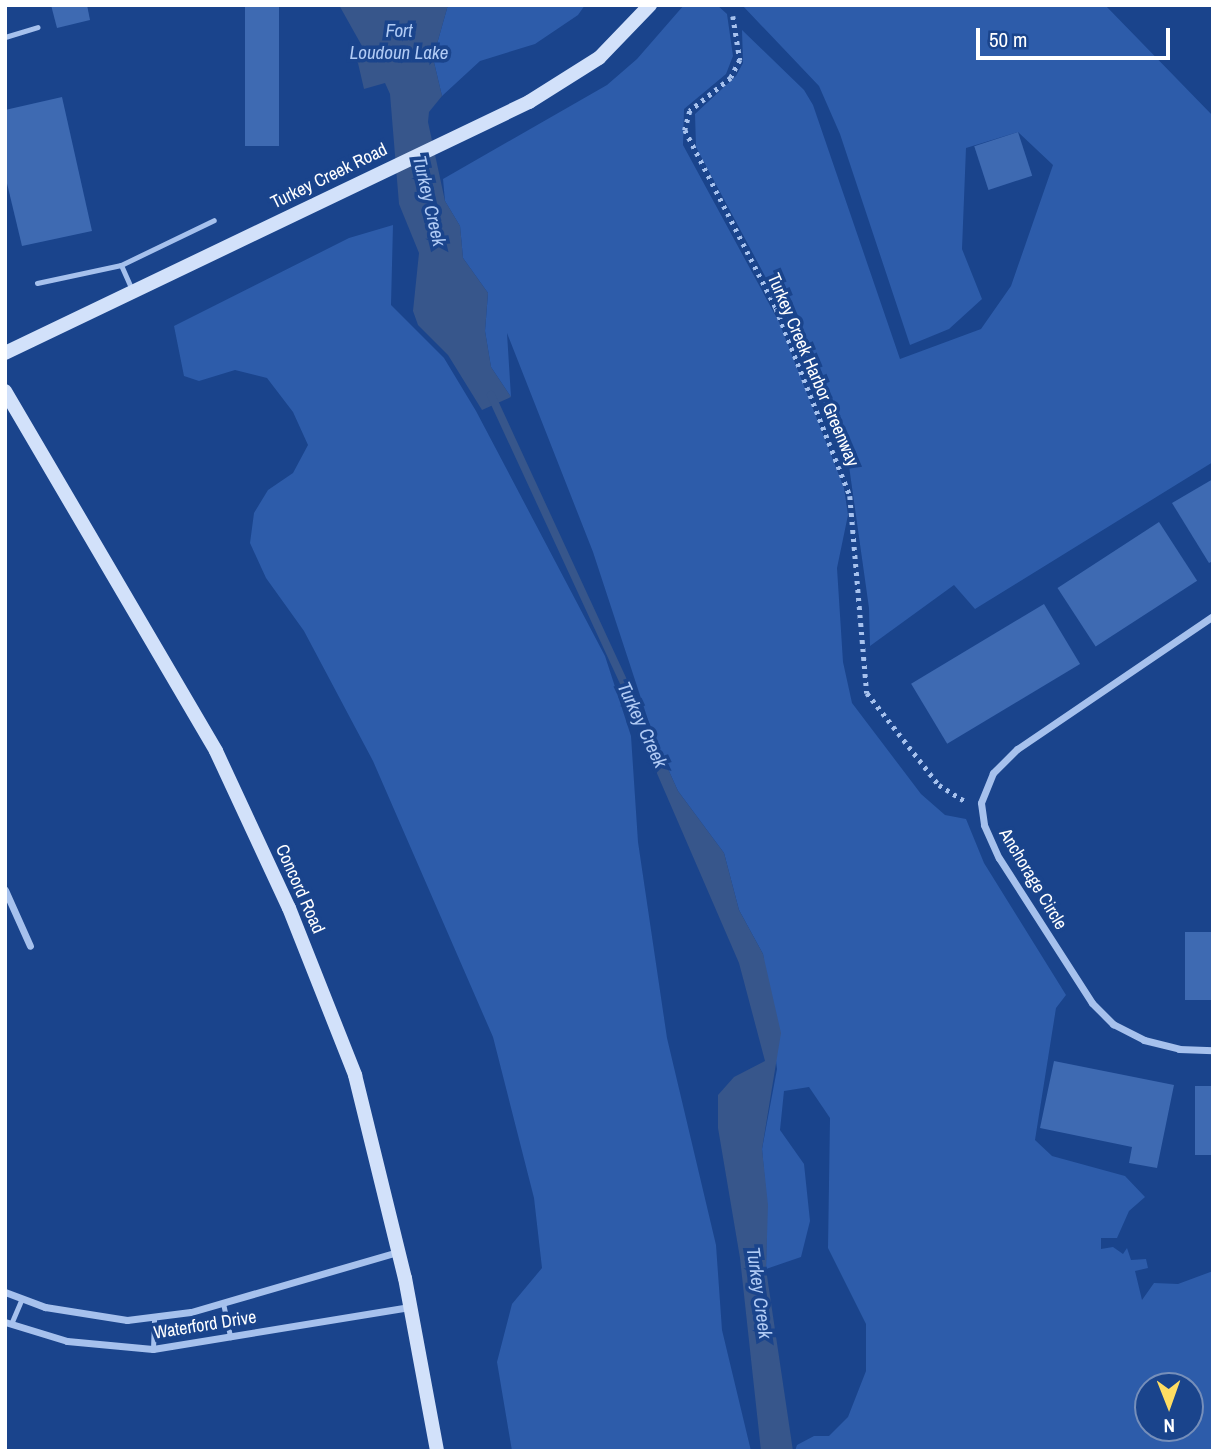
<!DOCTYPE html>
<html>
<head>
<meta charset="utf-8">
<style>
  body { margin:0 }
  #map { position:relative; width:1218px; height:1456px; overflow:hidden; background:#1a448c; font-family:"Archivo Narrow",sans-serif }
  div>[style] { position:absolute }
  .green>* { inset:0; background:#2d5caa }
  .water>* { inset:0; background:#37568b }
  .stream>* { height:8px; margin:-4px; padding:0 4px; transform-origin:4px; border-radius:4px; background:#37568b }
  .building>* { inset:0; background:#3e6ab2; transform-origin:0 0 }
  .path>* { height:4.5px; margin-top:-2.25px; transform-origin:0; background:repeating-linear-gradient(90deg,#a6c1ed 0 3.5px,transparent 0 8.5px) }
  .lane>* { height:5px; margin:-2.5px; padding:0 2.5px; transform-origin:2.5px; border-radius:2.5px; background:#a6c1ed }
  .street>* { height:7px; margin:-3.5px; padding:0 3.5px; transform-origin:3.5px; border-radius:3.5px; background:#a6c1ed }
  .secondary>* { height:14px; margin:-7px; padding:0 7px; transform-origin:7px; border-radius:7px; background:#d2e1fa }
  span { translate:-50% -50%; white-space:nowrap; text-align:center; line-height:1.15; -webkit-text-stroke:7px #1a448c; paint-order:stroke }
  .street-label { font-size:18px; color:#fff }
  .water-label { font-size:19px; color:#b1cbf5; font-style:italic }
  .frame { position:absolute; inset:0; border:7px solid #fff; pointer-events:none }
  .north { position:absolute; left:1134px; top:1372px; width:70px; height:70px; box-sizing:border-box; background:#1a448c; border:2px solid #768fba; border-radius:50%; rotate:179deg; font-size:19px; font-weight:700; line-height:28px; text-align:center; color:#fff }
  .north::after { content:''; display:block; margin:auto; width:24px; height:32px; background:#ffdd62; clip-path:polygon(50% 0,100% 100%,50% 72%,0 100%) }
  .scale { position:absolute; left:976px; top:28px; width:194px; height:32px; box-sizing:border-box; border:4px solid #fff; border-top:0; padding-left:9px; font-size:21px; line-height:24px; white-space:nowrap; color:#fff; -webkit-text-stroke:5px #1a448c; paint-order:stroke }
</style>
</head>
<body>
<div id="map">
  <div class="green">
    <i style="clip-path:polygon(448px 5px,585px 5px,578px 15px,535px 44px,480px 61px,442px 96px,433px 58px)"></i>
    <i style="clip-path:polygon(evenodd,684px 5px,717px 5px,727px 14px,733px 56px,726px 74px,684px 109px,683px 145px,779px 322px,844px 488px,848px 515px,837px 568px,843px 662px,852px 703px,921px 794px,945px 815px,966px 819px,984px 863px,1066px 995px,1056px 1008px,1035px 1140px,1052px 1156px,1125px 1176px,1145px 1197px,1129px 1211px,1117px 1238px,1101px 1238px,1101px 1249px,1113px 1247px,1123px 1254px,1127px 1248px,1131px 1260px,1146px 1259px,1148px 1268px,1135px 1271px,1142px 1300px,1154px 1283px,1178px 1284px,1213px 1271px,1213px 1451px,795px 1451px,797px 1445px,814px 1436px,829px 1436px,848px 1417px,866px 1371px,866px 1324px,828px 1248px,830px 1118px,809px 1087px,784px 1091px,780px 1130px,804px 1164px,810px 1221px,801px 1257px,766px 1269px,767px 1205px,762px 1149px,777px 1069px,763px 954px,739px 910px,724px 853px,678px 791px,654px 738px,593px 552px,507px 333px,511px 397px,491px 367px,485px 331px,488px 293px,463px 258px,460px 226px,445px 201px,443px 179px,607px 85px,637px 59px,684px 5px,1148px 1386px,1190px 1386px,1190px 1428px,1148px 1428px,1148px 1386px)"></i>
    <i style="clip-path:polygon(742px 5px,1105px 5px,1213px 116px,1213px 462px,975px 609px,954px 585px,870px 646px,869px 608px,849px 466px,796px 334px,696px 147px,695px 114px,736px 76px,743px 63px,742px 30px,804px 90px,813px 105px,900px 359px,981px 329px,1011px 286px,1053px 165px,1018px 132px,966px 148px,962px 249px,982px 299px,949px 329px,910px 345px,840px 134px,819px 86px)"></i>
    <i style="clip-path:polygon(393px 225px,391px 305px,444px 358px,476px 411px,605px 656px,631px 736px,638px 842px,667px 1038px,716px 1245px,722px 1330px,751px 1451px,512px 1451px,497px 1362px,512px 1304px,542px 1268px,534px 1198px,493px 1037px,373px 761px,304px 631px,266px 578px,250px 543px,254px 513px,268px 490px,293px 473px,308px 445px,293px 412px,267px 378px,235px 370px,199px 381px,184px 376px,174px 326px,349px 238px)"></i>
  </div>
  <div class="water">
    <i style="clip-path:polygon(339px 5px,448px 5px,433px 58px,442px 96px,429px 112px,428px 122px,445px 201px,460px 226px,463px 258px,488px 293px,485px 331px,491px 367px,511px 397px,482px 410px,448px 355px,418px 325px,413px 311px,419px 253px,399px 204px,390px 94px,385px 83px,364px 89px,358px 63px,351px 55px,362px 46px)"></i>
    <i style="clip-path:polygon(654px 738px,678px 791px,724px 853px,739px 910px,763px 954px,781px 1033px,762px 1149px,768px 1205px,766px 1269px,793px 1451px,761px 1451px,740px 1258px,718px 1128px,718px 1095px,734px 1077px,765px 1061px,739px 963px,646px 748px)"></i>
  </div>
  <div class="stream">
    <i style="left:491px;top:395px;width:393px;rotate:65.2deg"></i>
  </div>
  <div class="building">
    <i style="clip-path:polygon(51px 5px,87px 5px,90px 20px,57px 28px)"></i>
    <i style="left:245px;top:5px;width:34px;height:141px"></i>
    <i style="clip-path:polygon(62px 97px,92px 231px,22px 246px,5px 175px,5px 110px)"></i>
    <i style="left:1018px;top:132px;width:46px;height:46px;rotate:72deg"></i>
    <i style="clip-path:polygon(1213px 479px,1213px 561px,1209px 563px,1172px 503px)"></i>
    <i style="left:1159px;top:522px;width:70px;height:121px;rotate:57deg"></i>
    <i style="left:1044px;top:604px;width:70px;height:155px;rotate:59deg"></i>
    <i style="left:1185px;top:932px;width:28px;height:68px"></i>
    <i style="clip-path:polygon(1054px 1061px,1174px 1085px,1157px 1168px,1129px 1163px,1132px 1147px,1040px 1128px)"></i>
    <i style="left:1213px;top:1086px;width:69px;height:18px;rotate:90deg"></i>
  </div>
  <div class="path">
    <i style="left:733px;top:16px;width:45px;rotate:81deg"></i>
    <i style="left:740px;top:60px;width:20px;rotate:117deg"></i>
    <i style="left:731px;top:78px;width:53px;rotate:141.2deg"></i>
    <i style="left:690px;top:111px;width:20px;rotate:105deg"></i>
    <i style="left:685px;top:130px;width:200px;rotate:62.9deg"></i>
    <i style="left:776px;top:308px;width:202px;rotate:68.5deg"></i>
    <i style="left:850px;top:496px;width:198px;rotate:85.1deg"></i>
    <i style="left:867px;top:693px;width:117px;rotate:52deg"></i>
    <i style="left:939px;top:785px;width:32px;rotate:32deg"></i>
  </div>
  <div class="lane">
    <i style="left:5px;top:37px;width:34px;rotate:-17deg"></i>
    <i style="left:121px;top:265px;width:27px;rotate:66deg"></i>
    <i style="left:37px;top:283px;width:86px;rotate:-12.1deg"></i>
    <i style="left:121px;top:265px;width:103px;rotate:-25.8deg"></i>
    <i style="left:223px;top:1303px;width:35px;rotate:78deg"></i>
    <i style="left:11px;top:1324px;width:28px;rotate:-67deg"></i>
    <i style="left:153px;top:1349px;width:32px;rotate:-88deg"></i>
  </div>
  <div class="street">
    <i style="left:1213px;top:616px;width:237px;rotate:145.8deg"></i>
    <i style="left:1017px;top:749px;width:34px;rotate:135deg"></i>
    <i style="left:993px;top:773px;width:32px;rotate:112deg"></i>
    <i style="left:981px;top:803px;width:22px;rotate:82deg"></i>
    <i style="left:984px;top:825px;width:36px;rotate:66deg"></i>
    <i style="left:999px;top:858px;width:172px;rotate:57.3deg"></i>
    <i style="left:1092px;top:1003px;width:30px;rotate:45deg"></i>
    <i style="left:1113px;top:1024px;width:35px;rotate:27deg"></i>
    <i style="left:1144px;top:1040px;width:36px;rotate:14deg"></i>
    <i style="left:1179px;top:1049px;width:34px;rotate:2deg"></i>
    <i style="left:5px;top:890px;width:61px;rotate:65.9deg"></i>
    <i style="left:5px;top:1292px;width:43px;rotate:20.6deg"></i>
    <i style="left:45px;top:1307px;width:83px;rotate:9deg"></i>
    <i style="left:127px;top:1320px;width:64px;rotate:-7.1deg"></i>
    <i style="left:191px;top:1312px;width:216px;rotate:-16.2deg"></i>
    <i style="left:5px;top:1322px;width:65px;rotate:17deg"></i>
    <i style="left:67px;top:1341px;width:86px;rotate:5.3deg"></i>
    <i style="left:153px;top:1349px;width:260px;rotate:-9.3deg"></i>
  </div>
  <div class="secondary">
    <i style="left:5px;top:353px;width:581px;rotate:-25.59deg"></i>
    <i style="left:529px;top:102px;width:83px;rotate:-32.2deg"></i>
    <i style="left:599px;top:58px;width:74px;rotate:-46.1deg"></i>
    <i style="left:5px;top:391px;width:417px;rotate:59.6deg"></i>
    <i style="left:216px;top:751px;width:173px;rotate:65.1deg"></i>
    <i style="left:289px;top:908px;width:180px;rotate:68.4deg"></i>
    <i style="left:355px;top:1075px;width:209px;rotate:76.2deg"></i>
    <i style="left:405px;top:1278px;width:176px;rotate:79.5deg"></i>
  </div>
  <div class="street-label">
    <span style="left:329px;top:176px;rotate:-26deg">Turkey Creek Road</span>
    <span style="left:813px;top:370px;rotate:67deg">Turkey Creek Harbor Greenway</span>
    <span style="left:1033px;top:879px;rotate:59deg">Anchorage Circle</span>
    <span style="left:300px;top:889px;rotate:66deg">Concord Road</span>
    <span style="left:205px;top:1325px;rotate:-9deg">Waterford Drive</span>
  </div>
  <div class="water-label">
    <span style="left:399px;top:42px">Fort<br>Loudoun Lake</span>
    <span style="left:429px;top:201px;rotate:77deg">Turkey Creek</span>
    <span style="left:642px;top:725px;rotate:65deg">Turkey Creek</span>
    <span style="left:759px;top:1293px;rotate:82deg">Turkey Creek</span>
  </div>
  <div class="frame"></div>
  <div class="north">N</div>
  <div class="scale">50 m</div>
</div>
</body>
</html>
